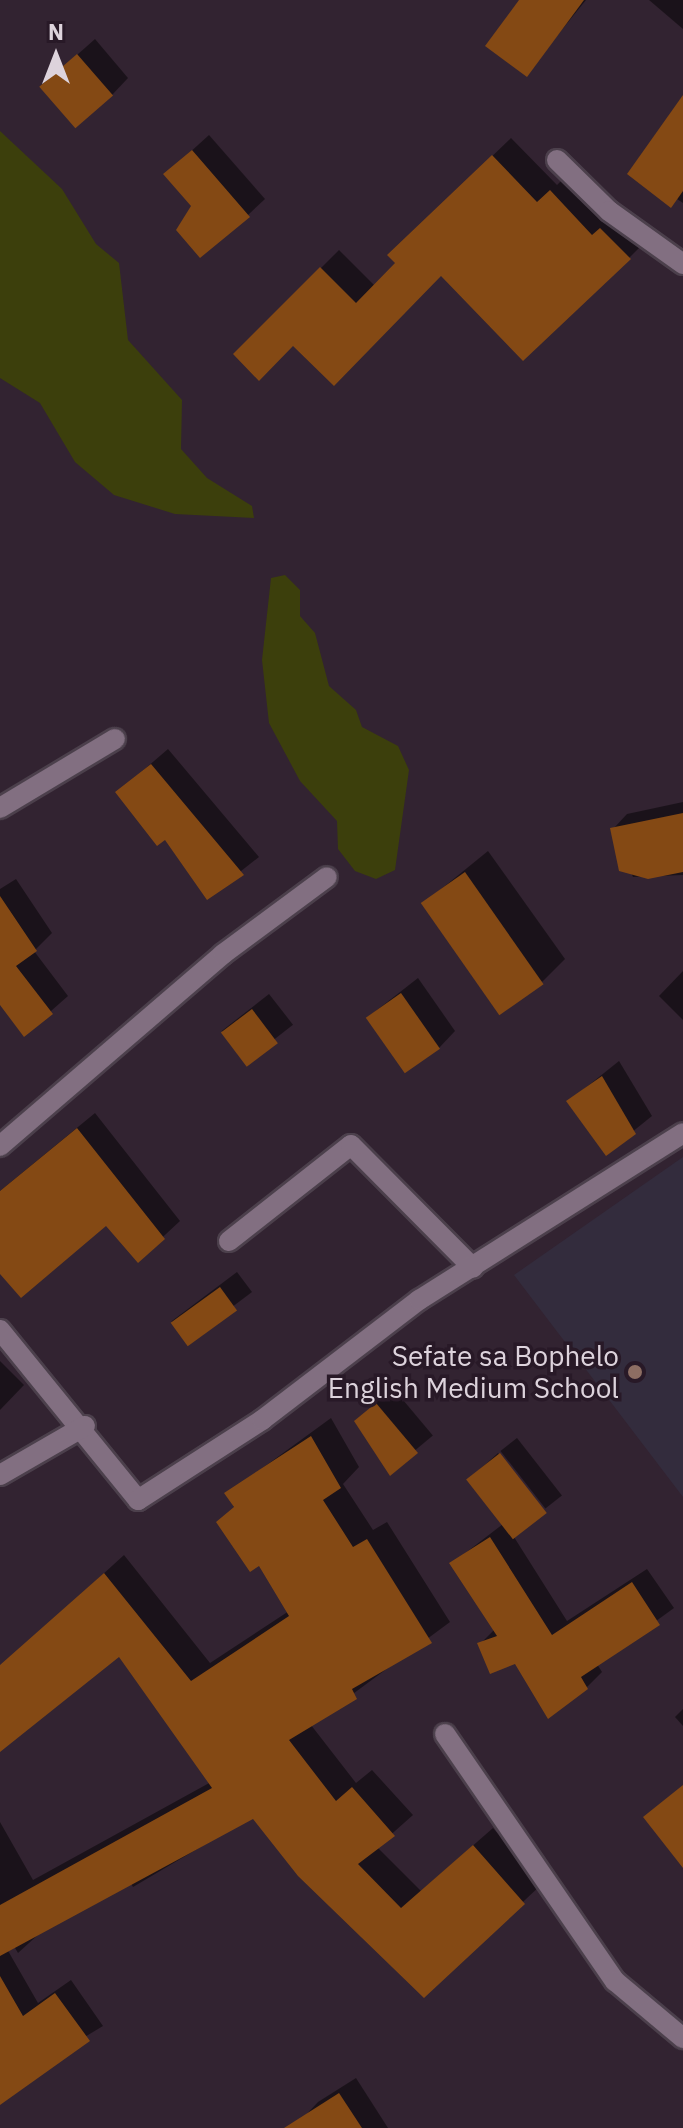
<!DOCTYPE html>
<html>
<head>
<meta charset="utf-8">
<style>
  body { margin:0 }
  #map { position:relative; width:683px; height:2128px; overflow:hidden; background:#322331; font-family:"IBM Plex Sans",sans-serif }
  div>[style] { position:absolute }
  .education>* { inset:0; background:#332c3d }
  .green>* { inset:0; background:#3c3f0c }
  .shadow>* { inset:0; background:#0007; transform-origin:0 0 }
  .building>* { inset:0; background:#844914; transform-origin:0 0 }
  .roads { filter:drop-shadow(2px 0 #4c404c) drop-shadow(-2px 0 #4c404c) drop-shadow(0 2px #4c404c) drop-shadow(0 -2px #4c404c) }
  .minor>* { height:20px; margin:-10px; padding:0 10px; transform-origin:10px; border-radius:10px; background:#826f81 }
  .dots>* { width:22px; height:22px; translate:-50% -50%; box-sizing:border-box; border:4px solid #281927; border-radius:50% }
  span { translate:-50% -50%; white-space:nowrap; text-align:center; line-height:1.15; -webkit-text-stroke:7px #281927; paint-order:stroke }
  .poi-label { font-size:28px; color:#ddd3dc }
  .right { translate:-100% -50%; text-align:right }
  .north { position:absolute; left:16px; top:16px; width:80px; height:80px; -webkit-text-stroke:6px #281927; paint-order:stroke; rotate:0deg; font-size:22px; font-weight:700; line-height:32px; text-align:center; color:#ddd3dc }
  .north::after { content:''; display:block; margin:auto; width:28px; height:36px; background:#ddd3dc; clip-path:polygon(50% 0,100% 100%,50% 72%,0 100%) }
</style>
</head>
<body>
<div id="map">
  <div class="education">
    <i style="clip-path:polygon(683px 1157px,683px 1497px,514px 1275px)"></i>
  </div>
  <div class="green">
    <i style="clip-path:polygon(0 131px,62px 189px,96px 244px,119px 263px,128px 340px,182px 400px,181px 449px,207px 478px,252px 506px,254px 518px,175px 514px,114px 495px,75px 462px,40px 403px,0 378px)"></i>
    <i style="clip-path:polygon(285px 575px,300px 590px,300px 616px,315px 633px,329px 686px,356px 710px,362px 727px,398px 746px,409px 770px,395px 870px,376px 879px,355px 871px,338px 849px,337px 821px,300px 781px,269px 723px,262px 660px,271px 578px)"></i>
  </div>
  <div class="shadow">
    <i style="clip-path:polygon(522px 0,586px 0,526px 74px)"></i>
    <i style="clip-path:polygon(649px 0,683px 0,683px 29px)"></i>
    <i style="clip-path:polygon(95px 39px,128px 78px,112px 95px,42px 86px)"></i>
    <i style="clip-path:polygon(683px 109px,683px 203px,677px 199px)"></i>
    <i style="clip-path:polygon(209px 135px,265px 199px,248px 215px,193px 206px,166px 174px)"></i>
    <i style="clip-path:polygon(511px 138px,557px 185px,569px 173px,647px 240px,629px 258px,441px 274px,293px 343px,235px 354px,339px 250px,375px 286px,398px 263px,408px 237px)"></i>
    <i style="clip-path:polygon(168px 749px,259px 857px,208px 897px,165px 837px,118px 792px)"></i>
    <i style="clip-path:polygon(683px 802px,683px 875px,633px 877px,613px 829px,627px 814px)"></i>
    <i style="clip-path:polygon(488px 851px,565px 959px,542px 982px,424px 903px)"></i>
    <i style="clip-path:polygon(16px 879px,52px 933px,34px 951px,68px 996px,25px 1034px,0 1002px,0 889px)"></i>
    <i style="clip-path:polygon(683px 971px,683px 1020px,659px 996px)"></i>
    <i style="clip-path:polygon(418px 978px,455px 1031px,439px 1048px,368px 1017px)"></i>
    <i style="left:269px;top:994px;width:39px;height:60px;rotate:52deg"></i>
    <i style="clip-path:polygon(619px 1061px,652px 1116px,606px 1153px,569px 1101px)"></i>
    <i style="clip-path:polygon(95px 1113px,180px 1221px,138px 1260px,106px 1223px,0 1243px,0 1191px)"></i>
    <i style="left:237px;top:1272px;width:25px;height:82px;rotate:53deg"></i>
    <i style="clip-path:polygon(0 1361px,24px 1385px,0 1410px)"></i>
    <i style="left:393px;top:1388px;width:62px;height:25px;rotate:50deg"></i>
    <i style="clip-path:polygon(331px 1418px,359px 1467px,343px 1484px,373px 1530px,387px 1522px,450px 1622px,311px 1725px,356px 1783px,372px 1770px,413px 1815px,377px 1847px,421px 1891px,493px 1828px,542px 1884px,424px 1995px,253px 1816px,133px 1887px,130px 1882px,51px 1923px,18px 1953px,0 1923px,0 1822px,33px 1880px,211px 1782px,119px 1654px,0 1727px,0 1668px,124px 1555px,210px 1663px,289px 1611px,227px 1494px)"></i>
    <i style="left:517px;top:1438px;width:73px;height:21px;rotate:52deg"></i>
    <i style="clip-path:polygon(498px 1453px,545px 1513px,514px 1537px,567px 1621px,647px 1569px,674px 1608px,597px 1664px,602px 1672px,587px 1687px,480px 1644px,495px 1629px,451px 1564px,503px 1524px,468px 1480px)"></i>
    <i style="clip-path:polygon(683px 1709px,683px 1726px,675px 1717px)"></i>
    <i style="clip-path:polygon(7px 1949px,38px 2003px,71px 1980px,103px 2026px,0 2088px,0 1953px)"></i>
    <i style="clip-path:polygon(356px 2078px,388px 2128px,306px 2128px,302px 2119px,318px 2102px)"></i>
  </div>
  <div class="building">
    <i style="clip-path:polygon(519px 0,584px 0,527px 77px,485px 46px)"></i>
    <i style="left:77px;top:54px;width:55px;height:50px;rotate:49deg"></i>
    <i style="clip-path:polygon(683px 95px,683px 191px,671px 208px,627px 174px)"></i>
    <i style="clip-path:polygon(192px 150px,250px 217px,200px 258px,176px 230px,191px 206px,163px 174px)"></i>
    <i style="clip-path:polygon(492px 155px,537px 202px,550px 190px,592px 235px,600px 228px,631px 259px,523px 361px,441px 276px,334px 386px,293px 346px,259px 381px,233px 354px,320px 267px,356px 303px,395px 263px,387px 255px)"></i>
    <i style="clip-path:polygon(151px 764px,244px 875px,207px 900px,165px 840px,157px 846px,115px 792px)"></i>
    <i style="clip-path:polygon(683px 813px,683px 872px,648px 879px,619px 871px,610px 828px)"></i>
    <i style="left:465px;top:872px;width:137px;height:54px;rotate:55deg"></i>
    <i style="clip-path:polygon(0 896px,37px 951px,16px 966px,53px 1014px,24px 1037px,0 1005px)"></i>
    <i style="left:401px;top:993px;width:68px;height:43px;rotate:55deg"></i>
    <i style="left:252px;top:1009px;width:43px;height:39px;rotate:53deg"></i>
    <i style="clip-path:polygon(602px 1076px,636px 1134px,606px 1156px,566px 1101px)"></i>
    <i style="clip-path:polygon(77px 1128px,165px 1239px,138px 1263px,106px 1226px,21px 1298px,0 1274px,0 1191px)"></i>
    <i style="left:220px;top:1287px;width:29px;height:61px;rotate:54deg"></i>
    <i style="clip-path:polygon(376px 1403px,418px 1453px,390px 1476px,354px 1421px)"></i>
    <i style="clip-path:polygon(311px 1436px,341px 1488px,323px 1500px,353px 1547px,367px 1539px,432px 1643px,352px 1689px,357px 1699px,289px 1740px,336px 1801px,352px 1787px,395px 1836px,358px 1864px,401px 1908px,473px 1845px,525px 1904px,424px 1998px,298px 1876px,253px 1819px,0 1956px,0 1905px,212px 1788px,119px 1657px,0 1752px,0 1665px,104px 1573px,191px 1681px,289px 1616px,259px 1566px,250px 1572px,216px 1522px,234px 1507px,224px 1493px)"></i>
    <i style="left:500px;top:1453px;width:76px;height:43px;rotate:52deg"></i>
    <i style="clip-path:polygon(490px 1537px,552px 1635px,632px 1582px,660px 1625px,581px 1677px,588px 1689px,548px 1719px,515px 1664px,490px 1674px,477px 1643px,497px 1636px,449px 1563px)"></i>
    <i style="clip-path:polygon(683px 1785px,683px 1868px,643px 1817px)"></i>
    <i style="clip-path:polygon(0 1976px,23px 2016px,55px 1993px,90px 2041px,0 2105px)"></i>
    <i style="clip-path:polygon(339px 2093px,362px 2128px,284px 2128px)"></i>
  </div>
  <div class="roads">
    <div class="minor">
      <i style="left:557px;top:160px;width:73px;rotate:44.4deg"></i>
      <i style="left:609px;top:211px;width:91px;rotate:35.6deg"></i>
      <i style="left:0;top:808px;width:134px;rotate:-31deg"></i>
      <i style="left:0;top:1146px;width:294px;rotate:-40.7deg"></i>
      <i style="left:223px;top:954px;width:129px;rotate:-36.5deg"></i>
      <i style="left:229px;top:1241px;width:155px;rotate:-38.2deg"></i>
      <i style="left:351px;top:1145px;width:173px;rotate:45.2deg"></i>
      <i style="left:0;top:1330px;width:219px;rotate:50.9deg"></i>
      <i style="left:138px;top:1500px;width:148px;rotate:-32.8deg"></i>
      <i style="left:262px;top:1420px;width:198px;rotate:-37.4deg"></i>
      <i style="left:419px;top:1300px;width:312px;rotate:-32.3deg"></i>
      <i style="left:0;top:1475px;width:98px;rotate:-30deg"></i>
      <i style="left:445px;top:1734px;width:300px;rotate:55.5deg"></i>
      <i style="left:615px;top:1981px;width:89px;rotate:40deg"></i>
    </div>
  </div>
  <div class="dots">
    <i style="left:635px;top:1372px;background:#8d6e63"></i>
  </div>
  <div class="poi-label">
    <span class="right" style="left:619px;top:1372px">Sefate sa Bophelo<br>English Medium School</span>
  </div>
  <div class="north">N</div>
</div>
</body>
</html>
